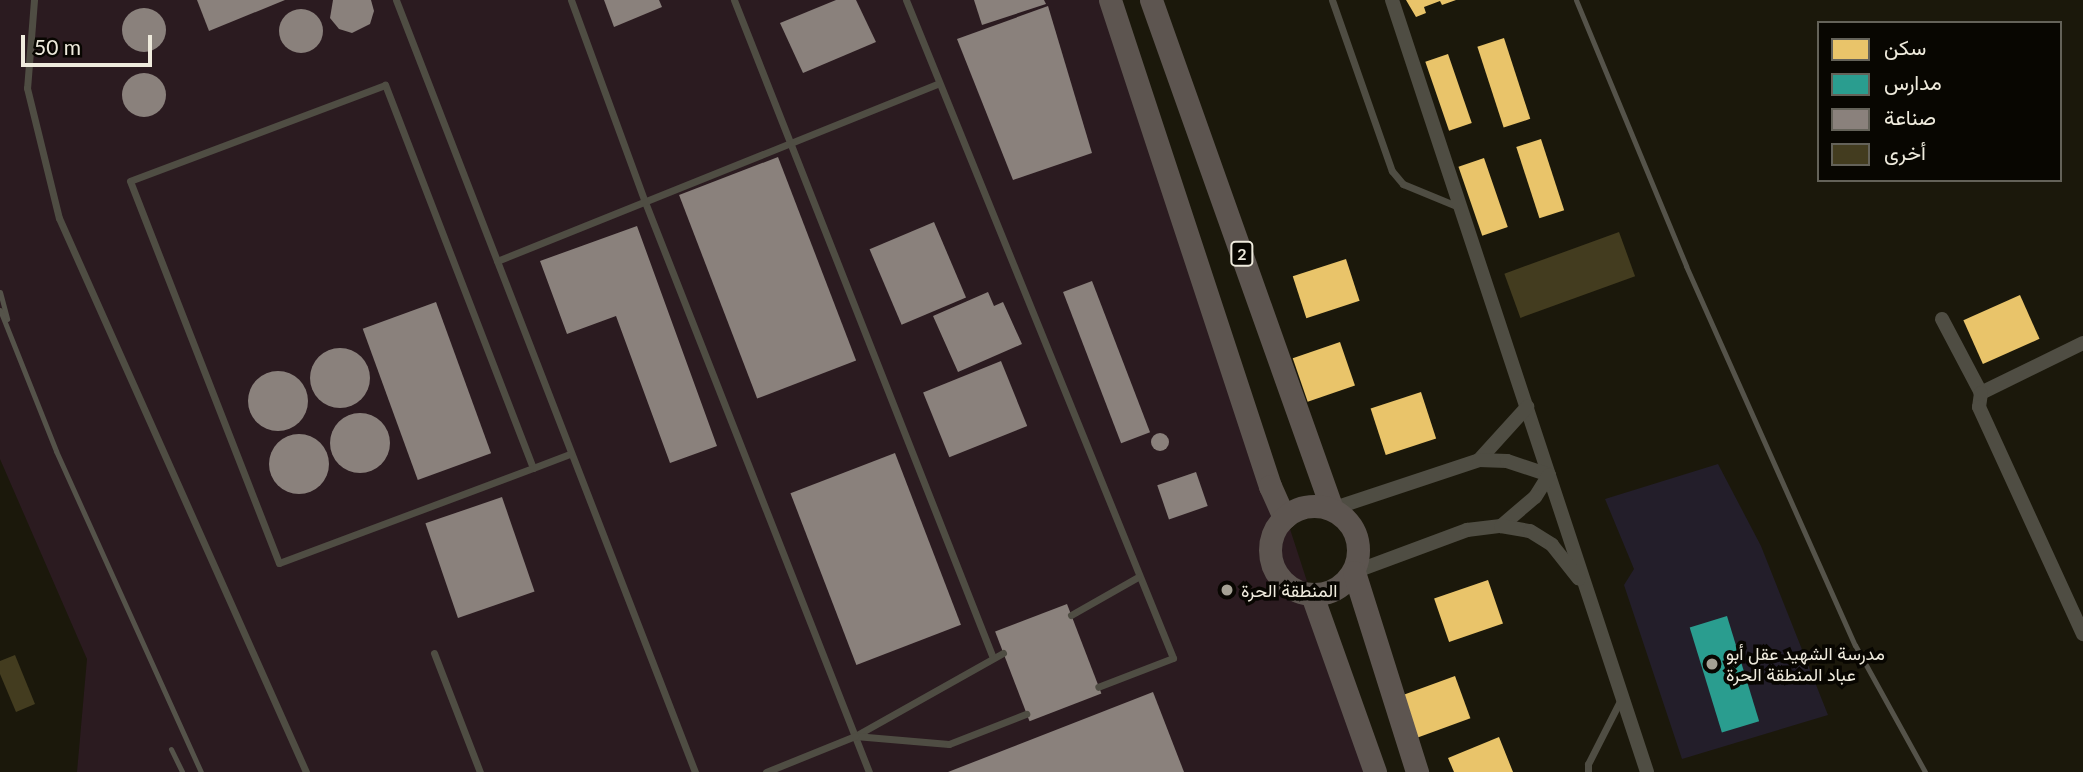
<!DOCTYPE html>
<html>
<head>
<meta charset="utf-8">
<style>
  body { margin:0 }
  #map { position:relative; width:2083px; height:772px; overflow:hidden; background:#1b180b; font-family:Lato,Vazirmatn,sans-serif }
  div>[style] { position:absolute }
  .industrial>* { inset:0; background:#2b1b20 }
  .education>* { inset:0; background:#231e2a }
  .homes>* { inset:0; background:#e9c46a; transform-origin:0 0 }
  .schools>* { inset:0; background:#2a9d8f; transform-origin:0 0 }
  .industry>* { inset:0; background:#8a817c; transform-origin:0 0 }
  .round { border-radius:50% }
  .building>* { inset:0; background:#433c1f; transform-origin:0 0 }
  .lane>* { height:7px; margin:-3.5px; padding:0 3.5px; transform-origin:3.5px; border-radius:3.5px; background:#4f4d43 }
  .street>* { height:14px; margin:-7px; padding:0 7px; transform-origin:7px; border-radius:7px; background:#4f4d43 }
  .primary>* { height:23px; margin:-11.5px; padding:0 11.5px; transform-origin:11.5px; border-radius:11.5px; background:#5d5550 }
  .primary>.ring { margin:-11.5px; padding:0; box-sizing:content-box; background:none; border:23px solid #5d5550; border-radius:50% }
  .rail>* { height:5px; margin:-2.5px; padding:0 2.5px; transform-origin:2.5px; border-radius:2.5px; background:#55534a }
  .dots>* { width:19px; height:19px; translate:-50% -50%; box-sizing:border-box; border:4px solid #080601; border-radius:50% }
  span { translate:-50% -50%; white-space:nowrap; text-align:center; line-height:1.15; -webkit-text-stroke:7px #080601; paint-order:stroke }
  .shield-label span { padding:2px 5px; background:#080601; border:2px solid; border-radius:5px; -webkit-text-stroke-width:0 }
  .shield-label { font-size:16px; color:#efebdd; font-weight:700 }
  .poi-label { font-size:18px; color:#efebdd }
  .left { translate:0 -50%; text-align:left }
  .legend { position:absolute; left:1817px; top:21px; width:245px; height:161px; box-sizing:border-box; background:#080601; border:2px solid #646259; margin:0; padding:9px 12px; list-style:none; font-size:21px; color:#efebdd }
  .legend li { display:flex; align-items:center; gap:14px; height:35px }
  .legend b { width:35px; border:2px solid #646259 }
  .scale { position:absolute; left:21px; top:35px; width:131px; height:32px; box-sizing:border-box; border:4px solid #efebdd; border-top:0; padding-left:9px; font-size:21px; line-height:24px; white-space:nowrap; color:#efebdd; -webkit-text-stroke:5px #080601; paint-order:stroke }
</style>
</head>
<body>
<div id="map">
  <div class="industrial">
    <i style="clip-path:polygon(0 0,1118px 0,1369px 772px,77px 772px,87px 659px,0 459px)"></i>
  </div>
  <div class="education">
    <i style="clip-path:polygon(1718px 464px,1761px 546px,1828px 715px,1682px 759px,1624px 585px,1634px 569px,1605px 499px)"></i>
  </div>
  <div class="homes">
    <i style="clip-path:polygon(1406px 0,1456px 0,1442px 5px,1440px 1px,1424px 7px,1426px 13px,1416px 17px)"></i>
    <i style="left:1504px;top:38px;width:85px;height:28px;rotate:72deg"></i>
    <i style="left:1448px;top:54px;width:73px;height:24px;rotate:71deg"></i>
    <i style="left:1541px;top:139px;width:75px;height:26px;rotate:72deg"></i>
    <i style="left:1484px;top:158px;width:73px;height:27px;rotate:71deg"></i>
    <i style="left:1346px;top:259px;width:44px;height:56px;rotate:72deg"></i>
    <i style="left:2020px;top:295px;width:48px;height:62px;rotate:66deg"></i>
    <i style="left:1340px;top:342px;width:46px;height:50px;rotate:71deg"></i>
    <i style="left:1421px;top:392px;width:49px;height:53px;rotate:72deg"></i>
    <i style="left:1488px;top:580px;width:46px;height:57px;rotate:71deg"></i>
    <i style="left:1455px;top:676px;width:45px;height:56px;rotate:70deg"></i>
    <i style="clip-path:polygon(1499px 737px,1513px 772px,1454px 772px,1448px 758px)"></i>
  </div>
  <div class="schools">
    <i style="left:1727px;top:616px;width:110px;height:39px;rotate:73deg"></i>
  </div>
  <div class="industry">
    <i style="clip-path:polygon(197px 0,285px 0,209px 31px)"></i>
    <i style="clip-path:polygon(333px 0,371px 0,374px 11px,370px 24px,352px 33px,339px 29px,330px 18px)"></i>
    <i style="clip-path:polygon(604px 0,659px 0,662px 7px,614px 27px)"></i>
    <i style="clip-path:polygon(836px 0,856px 0,876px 42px,803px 73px,780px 23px)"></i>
    <i style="clip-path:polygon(974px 0,1044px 0,1046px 4px,982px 25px)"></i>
    <i style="clip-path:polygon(1048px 6px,1092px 153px,1013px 180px,957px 39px)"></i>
    <i class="round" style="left:122px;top:8px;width:44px;height:44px"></i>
    <i class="round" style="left:279px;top:9px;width:44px;height:44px"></i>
    <i class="round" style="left:122px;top:73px;width:44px;height:44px"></i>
    <i style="left:778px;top:157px;width:218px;height:106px;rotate:69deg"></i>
    <i style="left:934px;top:222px;width:82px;height:70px;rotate:67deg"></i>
    <i style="clip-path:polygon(637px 226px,717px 446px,670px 463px,616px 316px,567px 334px,540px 261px)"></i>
    <i style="left:1092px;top:281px;width:162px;height:31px;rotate:69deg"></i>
    <i style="clip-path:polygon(988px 292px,994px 306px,1003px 302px,1022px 344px,958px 372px,933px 316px)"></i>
    <i style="left:436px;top:302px;width:161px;height:78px;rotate:70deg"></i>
    <i class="round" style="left:310px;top:348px;width:60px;height:60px"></i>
    <i style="left:1001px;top:361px;width:70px;height:84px;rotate:68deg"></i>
    <i class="round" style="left:248px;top:371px;width:60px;height:60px"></i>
    <i class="round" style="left:330px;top:413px;width:60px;height:60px"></i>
    <i class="round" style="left:1151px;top:433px;width:18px;height:18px"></i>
    <i class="round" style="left:269px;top:434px;width:60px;height:60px"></i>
    <i style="left:895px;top:453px;width:184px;height:112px;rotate:69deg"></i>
    <i style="left:1196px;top:472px;width:36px;height:41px;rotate:71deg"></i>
    <i style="left:502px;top:497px;width:100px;height:81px;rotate:71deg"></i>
    <i style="left:1067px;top:604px;width:96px;height:77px;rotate:69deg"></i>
    <i style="clip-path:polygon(1153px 692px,1184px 772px,948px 772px)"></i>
  </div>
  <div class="building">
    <i style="left:1619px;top:232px;width:47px;height:122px;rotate:70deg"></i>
    <i style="clip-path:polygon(15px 655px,35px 704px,16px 712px,0 674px,0 661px)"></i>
  </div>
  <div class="lane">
    <i style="left:34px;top:0;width:88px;rotate:94.5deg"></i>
    <i style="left:27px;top:88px;width:134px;rotate:76.2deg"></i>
    <i style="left:59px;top:218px;width:607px;rotate:65.97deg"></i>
    <i style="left:396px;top:0;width:828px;rotate:68.83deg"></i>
    <i style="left:571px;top:0;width:215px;rotate:69.9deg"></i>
    <i style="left:645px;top:202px;width:612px;rotate:68.55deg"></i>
    <i style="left:734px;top:0;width:707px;rotate:68.51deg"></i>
    <i style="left:906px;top:0;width:710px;rotate:67.91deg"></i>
    <i style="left:1173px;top:658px;width:80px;rotate:158.9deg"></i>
    <i style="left:1332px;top:0;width:181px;rotate:70.7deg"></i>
    <i style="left:1392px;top:171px;width:17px;rotate:50deg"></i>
    <i style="left:1403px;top:184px;width:61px;rotate:22.3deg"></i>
    <i style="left:497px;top:261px;width:475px;rotate:-21.9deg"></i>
    <i style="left:533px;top:468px;width:411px;rotate:-111.1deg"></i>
    <i style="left:385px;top:85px;width:272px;rotate:159.4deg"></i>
    <i style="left:130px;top:181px;width:410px;rotate:68.7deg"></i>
    <i style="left:279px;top:563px;width:271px;rotate:-20.5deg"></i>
    <i style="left:533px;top:468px;width:40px;rotate:-21deg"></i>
    <i style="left:1071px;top:615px;width:77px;rotate:-29.6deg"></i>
    <i style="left:434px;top:653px;width:128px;rotate:68.9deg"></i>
    <i style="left:1003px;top:653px;width:170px;rotate:150.7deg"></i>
    <i style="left:855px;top:736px;width:94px;rotate:4.9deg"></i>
    <i style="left:949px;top:744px;width:83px;rotate:-21.3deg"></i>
    <i style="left:766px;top:772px;width:96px;rotate:-22deg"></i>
    <i style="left:1588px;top:772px;width:8px;rotate:-90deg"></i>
    <i style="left:1588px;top:764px;width:75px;rotate:-63.1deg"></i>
  </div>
  <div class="street">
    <i style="left:1392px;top:0;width:813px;rotate:71.72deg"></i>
    <i style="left:1942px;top:319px;width:84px;rotate:62.2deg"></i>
    <i style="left:2083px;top:343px;width:114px;rotate:153.9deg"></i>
    <i style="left:1981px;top:393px;width:14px;rotate:98deg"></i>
    <i style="left:1979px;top:407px;width:250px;rotate:65.4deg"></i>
    <i style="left:1479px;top:460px;width:72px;rotate:-47.8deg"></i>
    <i style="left:1332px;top:509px;width:155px;rotate:-18.4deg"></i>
    <i style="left:1479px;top:460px;width:28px;rotate:2deg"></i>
    <i style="left:1507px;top:461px;width:44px;rotate:18.4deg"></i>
    <i style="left:1549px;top:475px;width:26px;rotate:122deg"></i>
    <i style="left:1535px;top:497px;width:45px;rotate:139.5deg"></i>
    <i style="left:1354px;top:572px;width:121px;rotate:-20.4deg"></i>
    <i style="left:1467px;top:530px;width:34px;rotate:-7deg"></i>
    <i style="left:1501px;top:526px;width:29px;rotate:10deg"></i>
    <i style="left:1530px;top:531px;width:26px;rotate:32deg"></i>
    <i style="left:1552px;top:545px;width:43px;rotate:51.5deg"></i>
  </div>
  <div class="primary">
    <i style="left:1110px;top:0;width:512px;rotate:71.78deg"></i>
    <i style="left:1270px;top:486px;width:35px;rotate:66deg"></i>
    <i style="left:1151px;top:0;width:540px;rotate:70.42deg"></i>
    <i class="ring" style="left:1270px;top:506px;width:65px;height:65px"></i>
    <i style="left:1354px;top:572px;width:210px;rotate:72.5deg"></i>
    <i style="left:1312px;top:595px;width:188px;rotate:70.4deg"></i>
  </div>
  <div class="rail">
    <i style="left:1576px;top:0;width:288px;rotate:67.5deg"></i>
    <i style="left:1686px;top:266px;width:415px;rotate:66deg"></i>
    <i style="left:1855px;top:645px;width:145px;rotate:61.1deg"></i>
    <i style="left:0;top:292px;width:28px;rotate:75deg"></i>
    <i style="left:0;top:310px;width:152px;rotate:68.3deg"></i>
    <i style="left:56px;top:451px;width:352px;rotate:65.7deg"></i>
    <i style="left:171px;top:749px;width:25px;rotate:64deg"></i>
  </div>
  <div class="dots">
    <i style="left:1227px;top:590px;background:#a5a194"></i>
    <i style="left:1712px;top:664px;background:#a5a194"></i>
  </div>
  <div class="shield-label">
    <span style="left:1242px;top:254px">2</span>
  </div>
  <div class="poi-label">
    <span class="left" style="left:1241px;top:590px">المنطقة الحرة</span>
    <span class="left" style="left:1726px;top:664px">مدرسة الشهيد عقل أبو<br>عباد المنطقة الحرة</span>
  </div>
  <ul class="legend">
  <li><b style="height:19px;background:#e9c46a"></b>سكن</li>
  <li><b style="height:19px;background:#2a9d8f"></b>مدارس</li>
  <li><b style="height:19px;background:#8a817c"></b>صناعة</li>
  <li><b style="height:19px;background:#433c1f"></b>أخرى</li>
  </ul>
  <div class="scale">50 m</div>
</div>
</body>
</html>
